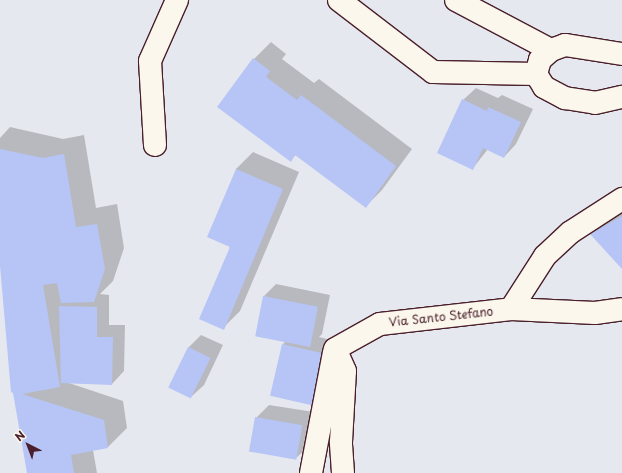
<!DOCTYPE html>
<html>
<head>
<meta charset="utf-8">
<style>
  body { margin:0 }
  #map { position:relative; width:622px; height:473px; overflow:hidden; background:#e6e8ef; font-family:"Playpen Sans",sans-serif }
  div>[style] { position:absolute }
  .shadow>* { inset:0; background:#0003 }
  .building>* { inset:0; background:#b6c5f6; transform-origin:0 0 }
  .roads { filter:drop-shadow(1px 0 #4a1f2b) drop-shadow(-1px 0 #4a1f2b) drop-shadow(0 1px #4a1f2b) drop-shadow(0 -1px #4a1f2b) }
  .minor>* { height:22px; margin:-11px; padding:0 11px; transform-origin:11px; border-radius:11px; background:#fbf7ec }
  span { translate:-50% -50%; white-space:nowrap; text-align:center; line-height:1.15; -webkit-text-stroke:3.5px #fbf7ec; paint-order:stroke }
  .street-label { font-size:12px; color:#4a1f2b }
  .north { position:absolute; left:8px; top:425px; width:40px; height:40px; -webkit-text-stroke:3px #fbf7ec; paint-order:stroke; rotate:318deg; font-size:11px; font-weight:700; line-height:16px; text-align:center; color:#4a1f2b }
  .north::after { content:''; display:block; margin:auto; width:14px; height:18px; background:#4a1f2b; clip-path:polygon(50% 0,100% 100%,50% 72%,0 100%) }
</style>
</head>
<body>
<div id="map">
  <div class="shadow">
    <i style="clip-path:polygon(271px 42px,286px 54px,282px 59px,314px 83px,319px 79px,412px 149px,382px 190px,366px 206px,296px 155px,290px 160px,254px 59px)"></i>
    <i style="clip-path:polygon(476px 88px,498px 98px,502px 95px,533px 109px,516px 144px,504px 157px,488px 149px,473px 168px,463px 100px)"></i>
    <i style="clip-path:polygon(10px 127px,63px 139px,84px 135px,96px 208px,117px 204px,124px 248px,113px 281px,100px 294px,109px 295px,109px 325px,125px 325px,124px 371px,112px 384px,69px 383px,123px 401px,127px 428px,108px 447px,93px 450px,97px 473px,28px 473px,0 254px,0 138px)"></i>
    <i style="clip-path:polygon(253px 152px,299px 172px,240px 311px,223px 328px,236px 169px)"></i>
    <i style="clip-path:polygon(622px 210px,622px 268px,591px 234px,608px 217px)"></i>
    <i style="clip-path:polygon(276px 284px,330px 295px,322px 334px,319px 337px,338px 342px,326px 392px,283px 344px,285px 342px,264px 296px)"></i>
    <i style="clip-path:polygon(201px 335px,223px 345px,204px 385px,191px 397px,169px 387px,189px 347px)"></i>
    <i style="clip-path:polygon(269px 405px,314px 412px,309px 446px,296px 458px,256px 418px)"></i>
  </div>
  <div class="building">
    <i style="clip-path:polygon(253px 58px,270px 71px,266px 77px,297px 100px,301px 95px,396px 166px,366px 208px,295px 155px,291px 162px,217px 107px)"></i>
    <i style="clip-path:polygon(462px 99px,487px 111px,488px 107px,521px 122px,504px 158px,483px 148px,473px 170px,437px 153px)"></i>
    <i style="clip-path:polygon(0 149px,43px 158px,64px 154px,76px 227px,97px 224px,105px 269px,94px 302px,61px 303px,57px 283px,43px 285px,60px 387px,22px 394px,104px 420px,108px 448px,71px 455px,74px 473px,27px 473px,13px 393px,11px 392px,0 266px)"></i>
    <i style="clip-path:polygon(236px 169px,283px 189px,224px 330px,199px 319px,230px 247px,207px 237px)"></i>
    <i style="clip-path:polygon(622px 216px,622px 269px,590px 234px)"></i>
    <i style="left:263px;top:296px;width:56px;height:41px;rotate:11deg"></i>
    <i style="clip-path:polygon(59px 306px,97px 307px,97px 337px,113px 337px,112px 385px,61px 383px)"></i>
    <i style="left:282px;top:344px;width:45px;height:53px;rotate:13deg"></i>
    <i style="left:188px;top:347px;width:25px;height:45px;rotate:26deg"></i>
    <i style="left:255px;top:417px;width:48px;height:35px;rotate:10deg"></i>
  </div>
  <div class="roads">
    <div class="minor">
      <i style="left:339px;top:0;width:118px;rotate:37.5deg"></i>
      <i style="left:433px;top:72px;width:103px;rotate:1.1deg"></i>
      <i style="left:456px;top:0;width:107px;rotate:27.8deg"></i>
      <i style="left:622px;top:54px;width:58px;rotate:-171deg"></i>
      <i style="left:565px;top:45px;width:15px;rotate:160deg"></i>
      <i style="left:551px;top:50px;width:15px;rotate:138deg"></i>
      <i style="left:540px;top:60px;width:15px;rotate:106deg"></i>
      <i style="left:536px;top:74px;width:15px;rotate:58deg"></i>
      <i style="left:544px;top:87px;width:24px;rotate:28deg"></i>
      <i style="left:565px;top:98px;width:30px;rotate:9deg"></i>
      <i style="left:595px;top:103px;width:28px;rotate:-13deg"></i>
      <i style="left:155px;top:145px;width:84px;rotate:-93.4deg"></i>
      <i style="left:150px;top:61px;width:67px;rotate:-66.1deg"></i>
      <i style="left:511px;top:309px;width:63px;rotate:-57.3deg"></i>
      <i style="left:545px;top:256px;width:35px;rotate:-43deg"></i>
      <i style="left:571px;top:232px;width:61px;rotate:-32.9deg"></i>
      <i style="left:311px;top:473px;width:123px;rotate:-79.2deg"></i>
      <i style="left:343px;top:473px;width:31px;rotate:-94deg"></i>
      <i style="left:341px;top:442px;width:71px;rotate:-86.8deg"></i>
      <i style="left:345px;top:371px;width:24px;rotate:-114deg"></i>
      <i style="left:335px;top:349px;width:51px;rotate:-29.1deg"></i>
      <i style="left:380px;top:324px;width:132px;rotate:-6.5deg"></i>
      <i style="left:511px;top:309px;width:84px;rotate:2.7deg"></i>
      <i style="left:595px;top:313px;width:27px;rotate:-8deg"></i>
    </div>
  </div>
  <div class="street-label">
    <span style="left:441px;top:317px;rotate:-6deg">Via Santo Stefano</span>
  </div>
  <div class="north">N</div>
</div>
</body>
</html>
